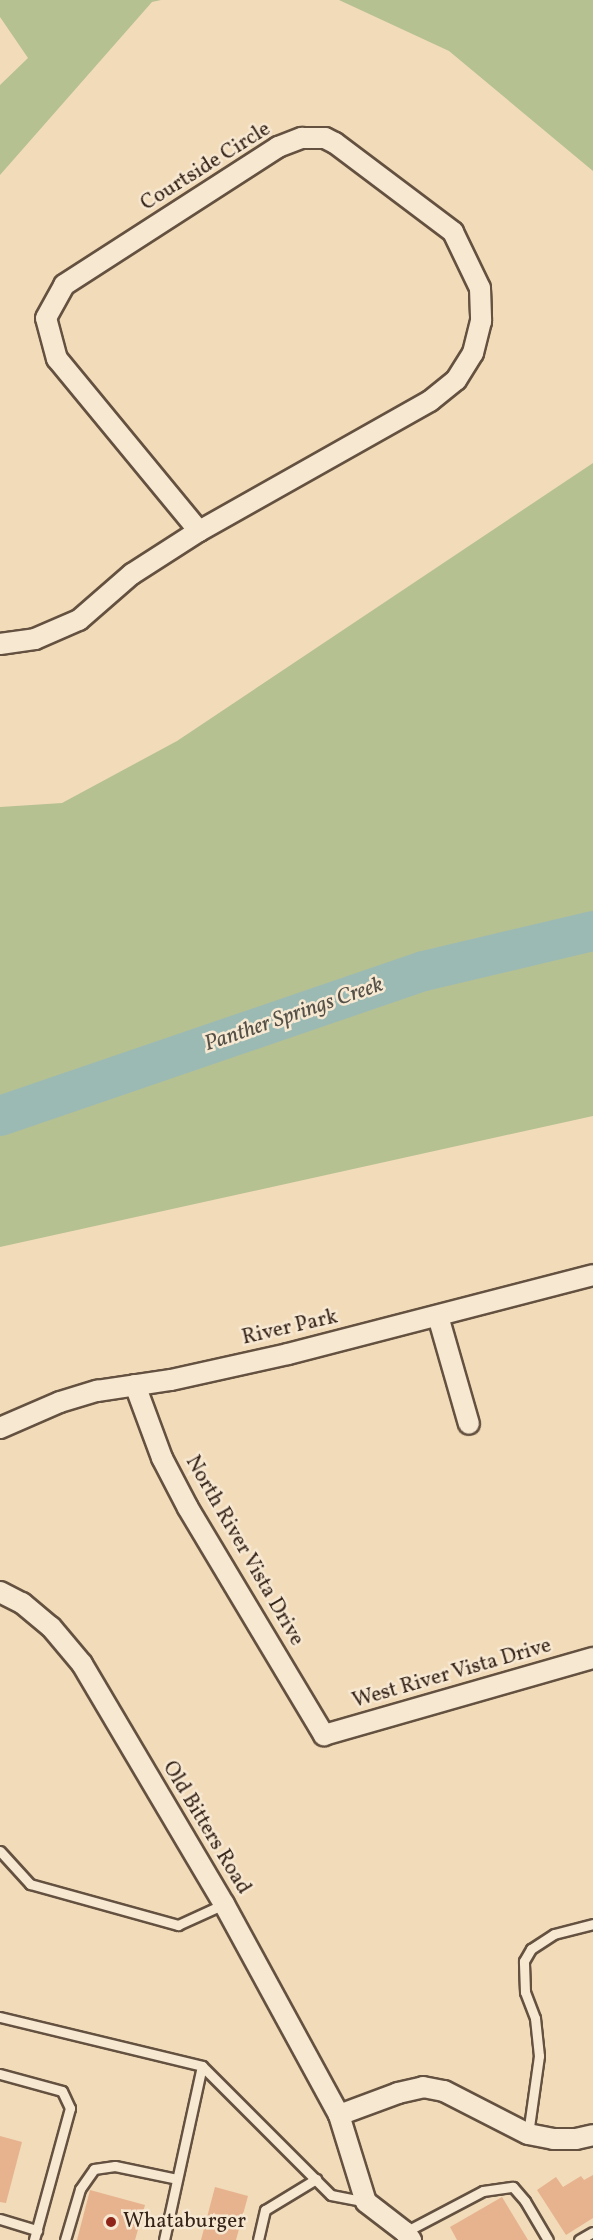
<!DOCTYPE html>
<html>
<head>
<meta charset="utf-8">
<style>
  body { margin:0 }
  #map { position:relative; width:593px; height:2240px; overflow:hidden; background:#f2dbb9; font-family:Vollkorn,serif }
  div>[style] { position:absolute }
  .green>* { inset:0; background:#b6c192 }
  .river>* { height:40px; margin:-20px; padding:0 20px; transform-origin:20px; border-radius:20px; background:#9cbab4 }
  .building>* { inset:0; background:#e7b28e }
  .roads { filter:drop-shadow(2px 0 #645140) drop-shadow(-2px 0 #645140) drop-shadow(0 2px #645140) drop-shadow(0 -2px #645140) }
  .lane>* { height:9px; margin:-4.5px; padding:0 4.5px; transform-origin:4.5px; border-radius:4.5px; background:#f7e8d2 }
  .street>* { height:20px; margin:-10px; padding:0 10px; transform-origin:10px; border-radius:10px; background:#f7e8d2 }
  .dots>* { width:16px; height:16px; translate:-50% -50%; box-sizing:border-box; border:3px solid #f7e8d2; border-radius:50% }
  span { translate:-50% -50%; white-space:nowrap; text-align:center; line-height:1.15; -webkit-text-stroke:5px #f7e8d2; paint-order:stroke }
  .street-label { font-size:21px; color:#352318 }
  .poi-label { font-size:21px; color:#352318 }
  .left { translate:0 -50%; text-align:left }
  .water-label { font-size:22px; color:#545047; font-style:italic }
</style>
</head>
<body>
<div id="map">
  <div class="green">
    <i style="clip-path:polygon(0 0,161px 0,152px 2px,0 175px,0 85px,28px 58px,0 17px)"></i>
    <i style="clip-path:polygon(339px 0,593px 0,593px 171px,449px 51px)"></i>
    <i style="clip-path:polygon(593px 463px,593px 1116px,0 1247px,0 807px,62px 803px,177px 741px)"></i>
  </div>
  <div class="river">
    <i style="left:0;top:1116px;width:448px;rotate:-18.9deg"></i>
    <i style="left:424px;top:971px;width:174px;rotate:-13.3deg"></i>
  </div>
  <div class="building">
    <i style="clip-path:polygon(0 2136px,22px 2142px,6px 2203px,0 2202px)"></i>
    <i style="clip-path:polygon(593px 2175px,593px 2218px,566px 2235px,537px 2190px,556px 2177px,563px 2187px,581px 2176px,584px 2180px)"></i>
    <i style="clip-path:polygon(215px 2187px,248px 2196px,236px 2240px,201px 2240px)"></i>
    <i style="clip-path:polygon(90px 2190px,145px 2205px,135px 2240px,77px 2240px)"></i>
    <i style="clip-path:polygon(502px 2197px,528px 2240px,457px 2240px,450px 2227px)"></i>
  </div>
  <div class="roads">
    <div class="lane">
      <i style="left:0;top:1851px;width:45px;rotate:47.7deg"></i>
      <i style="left:30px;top:1884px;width:154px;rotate:15.5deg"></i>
      <i style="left:178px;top:1925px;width:51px;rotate:-24.5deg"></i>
      <i style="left:0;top:2017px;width:208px;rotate:13.6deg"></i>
      <i style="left:202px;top:2066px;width:182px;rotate:45deg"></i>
      <i style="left:331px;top:2195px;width:36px;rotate:11deg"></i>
      <i style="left:0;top:2074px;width:64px;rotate:15.3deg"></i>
      <i style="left:62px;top:2091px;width:19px;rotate:65deg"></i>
      <i style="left:70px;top:2108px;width:137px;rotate:105.3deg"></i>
      <i style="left:528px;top:2134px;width:79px;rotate:-82deg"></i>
      <i style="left:539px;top:2056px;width:38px;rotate:-96deg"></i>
      <i style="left:535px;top:2018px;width:28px;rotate:-111deg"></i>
      <i style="left:525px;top:1992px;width:31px;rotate:-92deg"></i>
      <i style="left:524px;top:1961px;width:14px;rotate:-60deg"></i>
      <i style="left:531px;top:1949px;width:27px;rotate:-33deg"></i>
      <i style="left:554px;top:1934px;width:40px;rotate:-14.4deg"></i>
      <i style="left:0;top:2219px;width:39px;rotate:17deg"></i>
      <i style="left:405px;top:2232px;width:88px;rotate:-27.7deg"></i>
      <i style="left:483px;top:2191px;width:30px;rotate:-8deg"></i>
      <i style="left:513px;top:2187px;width:18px;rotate:49deg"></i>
      <i style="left:525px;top:2201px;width:45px;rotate:59.5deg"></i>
      <i style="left:65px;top:2240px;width:53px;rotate:-73.6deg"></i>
      <i style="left:80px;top:2189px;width:24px;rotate:-55deg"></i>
      <i style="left:94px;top:2169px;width:21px;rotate:-8deg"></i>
      <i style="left:115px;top:2166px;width:63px;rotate:11.8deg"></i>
      <i style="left:164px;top:2240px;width:178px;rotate:-77.7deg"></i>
      <i style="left:258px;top:2240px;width:31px;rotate:-77deg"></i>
      <i style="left:265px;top:2210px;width:60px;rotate:-31.3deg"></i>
      <i style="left:579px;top:2240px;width:16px;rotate:-30deg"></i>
    </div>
    <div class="street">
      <i style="left:302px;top:138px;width:23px"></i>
      <i style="left:325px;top:138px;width:11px;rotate:27deg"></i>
      <i style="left:335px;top:143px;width:148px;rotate:37deg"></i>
      <i style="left:453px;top:232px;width:62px;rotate:64.3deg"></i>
      <i style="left:480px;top:288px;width:33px;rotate:88deg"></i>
      <i style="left:481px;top:321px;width:33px;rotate:104deg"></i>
      <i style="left:473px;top:353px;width:32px;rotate:122deg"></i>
      <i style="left:456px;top:380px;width:33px;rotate:141deg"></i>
      <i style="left:430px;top:401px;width:265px;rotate:150.6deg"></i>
      <i style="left:199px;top:531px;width:223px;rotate:-129.5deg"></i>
      <i style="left:57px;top:359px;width:42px;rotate:-105deg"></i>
      <i style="left:46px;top:318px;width:38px;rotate:-61deg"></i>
      <i style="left:64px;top:285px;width:255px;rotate:-32.8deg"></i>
      <i style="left:278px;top:147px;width:26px;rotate:-21deg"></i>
      <i style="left:0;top:644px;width:35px;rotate:-8deg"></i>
      <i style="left:35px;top:639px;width:48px;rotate:-23.4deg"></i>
      <i style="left:79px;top:620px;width:70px;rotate:-41deg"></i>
      <i style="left:132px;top:574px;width:80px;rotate:-32.7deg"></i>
      <i style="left:438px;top:1316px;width:112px;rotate:74deg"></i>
      <i style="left:135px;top:1385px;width:78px;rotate:69.7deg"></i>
      <i style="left:162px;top:1458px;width:56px;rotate:62.5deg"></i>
      <i style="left:188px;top:1508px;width:265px;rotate:59.1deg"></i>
      <i style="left:324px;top:1735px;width:280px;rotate:-16deg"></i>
      <i style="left:0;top:1428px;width:65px;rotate:-23.4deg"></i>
      <i style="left:60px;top:1402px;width:39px;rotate:-17deg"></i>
      <i style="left:97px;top:1391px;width:75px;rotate:-8.5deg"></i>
      <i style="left:171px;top:1380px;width:120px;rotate:-12.5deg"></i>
      <i style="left:288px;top:1354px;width:315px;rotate:-14.5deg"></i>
      <i style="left:0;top:1592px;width:25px;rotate:27deg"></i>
      <i style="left:22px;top:1603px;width:38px;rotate:40deg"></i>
      <i style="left:51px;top:1627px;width:48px;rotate:50deg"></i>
      <i style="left:82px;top:1664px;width:279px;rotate:59.4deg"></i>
      <i style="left:224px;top:1904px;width:240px;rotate:61.4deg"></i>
      <i style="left:339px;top:2115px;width:91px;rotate:72.8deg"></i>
      <i style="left:366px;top:2202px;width:49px;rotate:37.6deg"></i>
      <i style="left:405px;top:2232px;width:10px;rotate:53deg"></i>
      <i style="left:339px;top:2115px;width:63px;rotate:-20.4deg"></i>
      <i style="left:398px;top:2093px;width:26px;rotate:-13deg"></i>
      <i style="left:423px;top:2087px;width:21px;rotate:11deg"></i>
      <i style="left:444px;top:2091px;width:94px;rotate:27.1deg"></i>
      <i style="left:528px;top:2134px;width:25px;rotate:11deg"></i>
      <i style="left:553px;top:2139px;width:23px"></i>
      <i style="left:576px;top:2139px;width:17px;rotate:-13deg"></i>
    </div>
  </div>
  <div class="dots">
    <i style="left:111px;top:2222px;background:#8f2418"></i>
  </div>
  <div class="street-label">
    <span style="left:206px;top:167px;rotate:-32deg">Courtside Circle</span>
    <span style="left:290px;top:1328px;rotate:-13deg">River Park</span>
    <span style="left:244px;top:1551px;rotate:60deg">North River Vista Drive</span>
    <span style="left:452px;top:1674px;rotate:-16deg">West River Vista Drive</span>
    <span style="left:206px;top:1828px;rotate:59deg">Old Bitters Road</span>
  </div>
  <div class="poi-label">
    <span class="left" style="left:123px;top:2222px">Whataburger</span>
  </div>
  <div class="water-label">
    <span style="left:294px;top:1015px;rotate:-19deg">Panther Springs Creek</span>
  </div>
</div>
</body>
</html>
